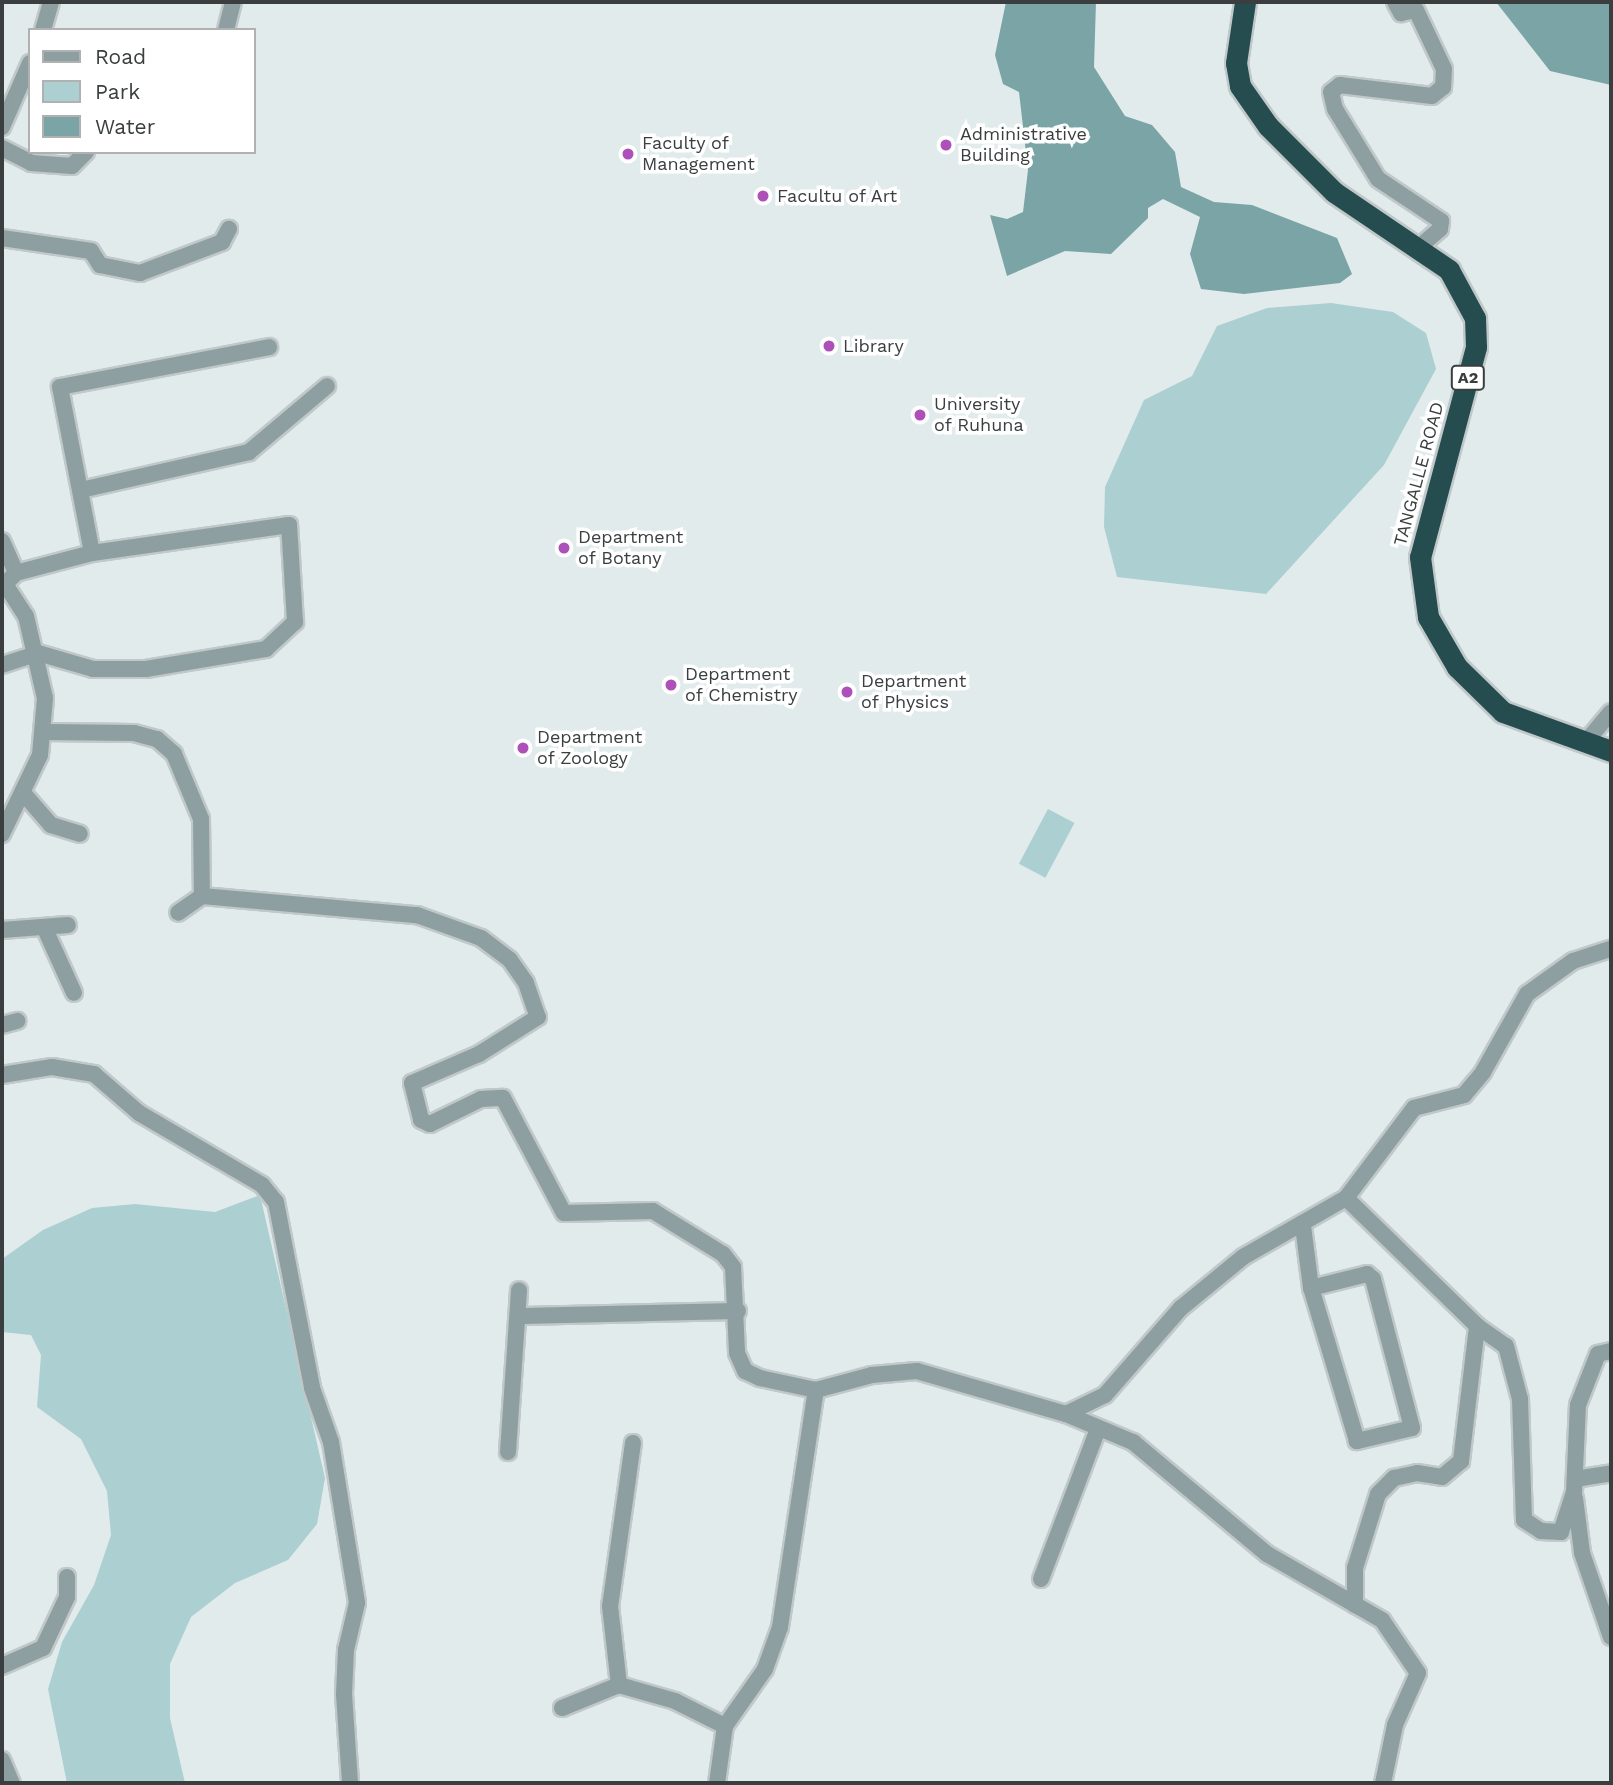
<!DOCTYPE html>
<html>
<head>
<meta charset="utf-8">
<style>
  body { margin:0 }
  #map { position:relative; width:1613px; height:1785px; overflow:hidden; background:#e1ebec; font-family:"Work Sans",sans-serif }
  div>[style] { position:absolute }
  .green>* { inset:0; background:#accfd2; transform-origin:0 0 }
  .water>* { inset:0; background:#7ba4a7 }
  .roads { filter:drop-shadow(2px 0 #c0c8c9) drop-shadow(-2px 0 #c0c8c9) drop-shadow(0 2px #c0c8c9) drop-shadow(0 -2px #c0c8c9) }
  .minor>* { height:16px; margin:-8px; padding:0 8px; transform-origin:8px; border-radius:8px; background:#8d9fa0 }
  .highway>* { height:21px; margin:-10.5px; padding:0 10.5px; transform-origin:10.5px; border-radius:10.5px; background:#254d50 }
  .dots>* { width:19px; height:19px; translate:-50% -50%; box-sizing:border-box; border:4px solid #fff; border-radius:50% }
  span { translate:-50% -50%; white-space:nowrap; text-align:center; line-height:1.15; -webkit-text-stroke:7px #fff; paint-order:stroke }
  .shield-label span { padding:2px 5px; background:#fff; border:2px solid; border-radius:5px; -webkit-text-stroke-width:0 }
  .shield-label { font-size:16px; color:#3a3e3e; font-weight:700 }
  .poi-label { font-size:18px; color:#3a3e3e }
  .left { translate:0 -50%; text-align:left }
  .street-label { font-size:18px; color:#3a3e3e }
  .frame { position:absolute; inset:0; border:4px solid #3a3e3e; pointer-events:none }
  .legend { position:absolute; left:28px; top:28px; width:228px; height:126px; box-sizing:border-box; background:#fff; border:2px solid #b0b2b2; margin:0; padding:9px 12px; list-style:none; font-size:21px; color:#3a3e3e }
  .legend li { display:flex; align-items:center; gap:14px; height:35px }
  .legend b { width:35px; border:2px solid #b0b2b2 }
</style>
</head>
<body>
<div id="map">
  <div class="green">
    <i style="clip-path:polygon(1331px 303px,1393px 312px,1426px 333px,1436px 369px,1384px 465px,1266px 594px,1117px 577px,1104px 527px,1105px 487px,1144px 400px,1192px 376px,1217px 326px,1267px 308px)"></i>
    <i style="left:1048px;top:809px;width:30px;height:62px;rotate:28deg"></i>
    <i style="clip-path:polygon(260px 1195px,325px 1478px,317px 1524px,288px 1560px,235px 1583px,191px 1617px,170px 1664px,170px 1718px,185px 1783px,67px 1783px,48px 1689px,62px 1642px,94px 1585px,111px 1535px,107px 1491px,81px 1439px,37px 1407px,41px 1355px,31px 1335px,2px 1332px,2px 1259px,43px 1230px,92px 1208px,135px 1204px,215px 1212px)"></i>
  </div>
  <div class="water">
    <i style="clip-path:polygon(1006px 2px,1096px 2px,1094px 67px,1125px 116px,1152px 125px,1175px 152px,1181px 187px,1214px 202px,1252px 205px,1337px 238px,1352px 274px,1340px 283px,1244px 294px,1201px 289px,1190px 254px,1200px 217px,1163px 199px,1148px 208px,1148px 218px,1111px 254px,1065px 251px,1007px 276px,990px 215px,1007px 219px,1023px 212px,1028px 170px,1019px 92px,1003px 84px,995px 55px)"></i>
    <i style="clip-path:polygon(1496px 2px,1611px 2px,1611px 85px,1550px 71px)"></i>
  </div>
  <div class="roads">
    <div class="minor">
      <i style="left:1395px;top:2px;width:13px;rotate:61deg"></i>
      <i style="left:1401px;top:13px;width:15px;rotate:-11deg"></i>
      <i style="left:1416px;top:10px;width:65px;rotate:64.6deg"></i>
      <i style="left:1444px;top:69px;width:18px;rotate:93deg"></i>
      <i style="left:1443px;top:87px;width:14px;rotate:141deg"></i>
      <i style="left:1432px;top:96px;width:93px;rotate:-173.2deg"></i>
      <i style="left:1340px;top:85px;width:11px;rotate:142deg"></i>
      <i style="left:1331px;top:92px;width:17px;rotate:77deg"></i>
      <i style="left:1335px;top:109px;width:82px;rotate:58.4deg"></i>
      <i style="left:1378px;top:179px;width:76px;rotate:33.7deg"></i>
      <i style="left:1441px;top:221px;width:8px;rotate:97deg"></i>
      <i style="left:1440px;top:229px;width:29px;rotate:139deg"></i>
      <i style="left:43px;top:30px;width:29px;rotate:-74deg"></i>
      <i style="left:226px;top:30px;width:29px;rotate:-76deg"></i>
      <i style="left:2px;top:127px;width:70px;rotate:-66.4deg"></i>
      <i style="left:2px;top:148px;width:33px;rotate:27deg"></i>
      <i style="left:31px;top:163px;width:41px;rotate:4.2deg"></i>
      <i style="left:72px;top:166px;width:20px;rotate:-45deg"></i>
      <i style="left:2px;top:238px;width:90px;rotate:8.3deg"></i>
      <i style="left:91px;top:251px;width:17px;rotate:57deg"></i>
      <i style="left:100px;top:265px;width:41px;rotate:11.3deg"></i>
      <i style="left:140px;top:273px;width:88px;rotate:-20.7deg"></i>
      <i style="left:222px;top:242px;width:15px;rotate:-62deg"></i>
      <i style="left:81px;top:490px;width:172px;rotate:-12.7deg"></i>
      <i style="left:249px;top:452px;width:102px;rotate:-40.2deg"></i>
      <i style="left:2px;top:541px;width:35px;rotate:66deg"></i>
      <i style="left:16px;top:573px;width:16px;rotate:135deg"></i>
      <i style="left:5px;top:584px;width:38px;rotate:57deg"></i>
      <i style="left:26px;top:616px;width:84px;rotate:77deg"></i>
      <i style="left:45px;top:698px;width:57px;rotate:95deg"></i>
      <i style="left:40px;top:755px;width:88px;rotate:115.7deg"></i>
      <i style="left:92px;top:553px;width:169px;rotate:-100.9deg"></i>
      <i style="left:60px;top:387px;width:213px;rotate:-10.8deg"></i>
      <i style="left:2px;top:665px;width:38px;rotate:-18deg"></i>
      <i style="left:38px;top:653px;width:57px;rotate:16.2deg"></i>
      <i style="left:93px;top:669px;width:53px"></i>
      <i style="left:146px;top:669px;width:122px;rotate:-9.5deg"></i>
      <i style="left:266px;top:649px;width:40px;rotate:-43deg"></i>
      <i style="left:295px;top:622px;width:97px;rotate:-93.5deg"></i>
      <i style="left:289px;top:525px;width:199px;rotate:171.9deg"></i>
      <i style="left:92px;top:553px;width:79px;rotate:165.3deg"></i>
      <i style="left:44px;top:732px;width:90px;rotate:0.6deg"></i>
      <i style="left:134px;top:733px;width:24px;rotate:15deg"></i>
      <i style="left:157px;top:739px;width:23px;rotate:41deg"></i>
      <i style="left:174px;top:754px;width:70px;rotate:67.4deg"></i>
      <i style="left:201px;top:819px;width:77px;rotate:89.3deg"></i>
      <i style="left:202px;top:896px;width:29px;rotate:145deg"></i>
      <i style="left:1585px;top:743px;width:40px;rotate:-50deg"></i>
      <i style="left:24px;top:794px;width:41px;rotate:48.9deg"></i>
      <i style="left:51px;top:825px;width:30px;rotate:17deg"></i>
      <i style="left:202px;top:896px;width:216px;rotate:5.1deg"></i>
      <i style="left:417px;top:915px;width:68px;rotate:19.8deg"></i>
      <i style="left:481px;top:938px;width:36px;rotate:37deg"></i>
      <i style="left:510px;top:960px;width:28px;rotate:55deg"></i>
      <i style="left:526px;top:983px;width:36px;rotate:71deg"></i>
      <i style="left:538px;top:1017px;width:70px;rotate:147.9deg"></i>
      <i style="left:479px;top:1054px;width:73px;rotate:156.6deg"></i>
      <i style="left:412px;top:1083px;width:38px;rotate:76deg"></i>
      <i style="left:421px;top:1120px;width:10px;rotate:24deg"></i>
      <i style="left:430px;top:1124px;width:57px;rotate:-26.1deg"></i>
      <i style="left:481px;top:1099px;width:22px;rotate:-3deg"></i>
      <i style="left:503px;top:1098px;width:130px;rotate:62.1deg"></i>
      <i style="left:564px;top:1213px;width:89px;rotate:-1.3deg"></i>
      <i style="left:653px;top:1211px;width:82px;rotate:31.6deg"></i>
      <i style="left:723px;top:1254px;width:16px;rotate:52deg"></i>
      <i style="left:733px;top:1267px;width:86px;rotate:87.3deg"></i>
      <i style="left:737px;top:1353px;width:20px;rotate:66deg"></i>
      <i style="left:745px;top:1371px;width:17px;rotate:25deg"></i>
      <i style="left:760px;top:1378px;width:57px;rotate:12.1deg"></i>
      <i style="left:816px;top:1390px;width:58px;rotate:-15deg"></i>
      <i style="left:872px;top:1375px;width:45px;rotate:-5.1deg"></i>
      <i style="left:917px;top:1371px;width:155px;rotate:16.1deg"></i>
      <i style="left:1066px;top:1414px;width:43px;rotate:-26deg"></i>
      <i style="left:1105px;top:1395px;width:116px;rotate:-48.9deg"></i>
      <i style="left:1181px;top:1308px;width:80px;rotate:-39.4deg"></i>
      <i style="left:1243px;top:1257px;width:119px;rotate:-29.8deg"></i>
      <i style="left:1346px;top:1198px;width:183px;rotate:44.3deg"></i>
      <i style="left:1477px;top:1326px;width:35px;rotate:35deg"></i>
      <i style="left:1506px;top:1346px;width:55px;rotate:75.2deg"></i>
      <i style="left:1520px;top:1399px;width:121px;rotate:88.1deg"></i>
      <i style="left:1524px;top:1520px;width:20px;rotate:33deg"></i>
      <i style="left:1541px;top:1531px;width:20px;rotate:3deg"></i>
      <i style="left:1561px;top:1532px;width:42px;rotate:-72deg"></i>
      <i style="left:1574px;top:1492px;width:87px;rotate:-87.4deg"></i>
      <i style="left:1578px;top:1405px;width:55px;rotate:-68.6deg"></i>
      <i style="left:1598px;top:1354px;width:13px;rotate:-13deg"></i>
      <i style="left:45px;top:929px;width:70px;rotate:65.6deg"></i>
      <i style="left:2px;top:930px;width:66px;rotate:-4.3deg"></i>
      <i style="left:2px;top:1025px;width:16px;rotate:-15deg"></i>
      <i style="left:2px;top:1075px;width:51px;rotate:-9.1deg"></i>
      <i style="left:52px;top:1067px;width:43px;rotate:9.5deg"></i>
      <i style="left:94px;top:1074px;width:60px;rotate:40.9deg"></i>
      <i style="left:139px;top:1113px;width:143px;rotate:30.3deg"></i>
      <i style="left:262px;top:1185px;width:22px;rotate:51deg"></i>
      <i style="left:276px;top:1202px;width:189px;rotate:79deg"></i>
      <i style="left:312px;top:1388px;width:57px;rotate:70.6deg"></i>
      <i style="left:331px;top:1442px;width:163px;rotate:80.8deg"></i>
      <i style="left:357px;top:1603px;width:48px;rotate:103.2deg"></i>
      <i style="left:346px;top:1650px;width:44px;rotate:92.6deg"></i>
      <i style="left:344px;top:1694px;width:89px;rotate:86.1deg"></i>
      <i style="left:1346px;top:1198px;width:113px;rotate:-52.9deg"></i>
      <i style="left:1414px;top:1108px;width:52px;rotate:-14.6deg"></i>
      <i style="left:1464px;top:1095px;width:30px;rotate:-50deg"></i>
      <i style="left:1483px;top:1072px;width:90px;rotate:-60.6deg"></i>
      <i style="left:1527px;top:994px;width:57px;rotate:-35.7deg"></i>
      <i style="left:1573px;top:961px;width:40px;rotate:-18deg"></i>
      <i style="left:1303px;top:1226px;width:63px;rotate:82.6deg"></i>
      <i style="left:1367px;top:1274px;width:8px;rotate:40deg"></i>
      <i style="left:1373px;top:1279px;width:154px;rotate:75.3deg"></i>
      <i style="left:1412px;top:1428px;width:57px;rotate:166.7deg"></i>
      <i style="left:1357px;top:1441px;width:160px;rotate:-106.7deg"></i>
      <i style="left:1311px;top:1288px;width:58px;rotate:-14deg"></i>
      <i style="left:520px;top:1316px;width:218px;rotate:-1.3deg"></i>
      <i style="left:1066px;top:1414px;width:73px;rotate:22.7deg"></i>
      <i style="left:1133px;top:1442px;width:175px;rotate:39.9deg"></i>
      <i style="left:1267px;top:1554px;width:133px;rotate:29.9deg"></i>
      <i style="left:1382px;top:1620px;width:64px;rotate:55.8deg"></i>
      <i style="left:1418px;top:1673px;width:57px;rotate:113.9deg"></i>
      <i style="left:1395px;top:1725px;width:59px;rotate:101.7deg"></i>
      <i style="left:633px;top:1443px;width:165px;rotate:98deg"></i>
      <i style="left:610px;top:1606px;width:80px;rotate:83.5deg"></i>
      <i style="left:619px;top:1685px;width:58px;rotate:15.9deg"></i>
      <i style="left:675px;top:1701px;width:56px;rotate:26.6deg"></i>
      <i style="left:508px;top:1452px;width:162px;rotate:-86.1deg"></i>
      <i style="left:1575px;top:1479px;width:36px;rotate:-9deg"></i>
      <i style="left:1575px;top:1498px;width:55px;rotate:82.7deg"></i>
      <i style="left:1582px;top:1553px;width:89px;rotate:71deg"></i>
      <i style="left:1041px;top:1579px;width:160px;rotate:-69.2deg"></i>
      <i style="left:1355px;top:1605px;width:37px;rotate:-90deg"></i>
      <i style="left:1355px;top:1568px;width:77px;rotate:-72.7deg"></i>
      <i style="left:1378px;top:1494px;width:23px;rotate:-45deg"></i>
      <i style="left:1394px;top:1478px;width:24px;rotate:-12deg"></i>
      <i style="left:1417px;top:1473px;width:25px;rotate:9deg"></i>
      <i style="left:1442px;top:1477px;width:25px;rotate:-40deg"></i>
      <i style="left:1461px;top:1461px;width:136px;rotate:-83.2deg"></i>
      <i style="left:2px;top:1666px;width:45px;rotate:-23.7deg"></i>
      <i style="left:43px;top:1648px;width:56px;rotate:-64.8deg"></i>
      <i style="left:67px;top:1597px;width:20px;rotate:-90deg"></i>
      <i style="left:562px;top:1708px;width:61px;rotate:-22deg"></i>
      <i style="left:2px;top:1760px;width:25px;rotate:67deg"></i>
      <i style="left:717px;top:1783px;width:58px;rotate:-82deg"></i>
      <i style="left:725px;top:1726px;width:70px;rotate:-54.9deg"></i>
      <i style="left:765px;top:1669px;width:45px;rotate:-70.3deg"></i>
      <i style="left:780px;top:1627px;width:240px;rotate:-81.4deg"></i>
    </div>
    <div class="highway">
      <i style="left:1245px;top:2px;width:62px;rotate:98.4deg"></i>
      <i style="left:1236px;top:63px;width:23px;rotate:80deg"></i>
      <i style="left:1240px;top:86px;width:49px;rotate:55deg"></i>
      <i style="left:1268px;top:126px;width:93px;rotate:45deg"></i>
      <i style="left:1334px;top:192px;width:139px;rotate:34.1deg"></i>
      <i style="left:1449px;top:270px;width:55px;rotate:61.6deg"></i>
      <i style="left:1475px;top:318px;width:29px;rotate:88deg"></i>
      <i style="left:1476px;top:347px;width:217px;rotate:104.9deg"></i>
      <i style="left:1420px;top:557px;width:61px;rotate:82.4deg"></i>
      <i style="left:1428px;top:617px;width:58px;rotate:59.9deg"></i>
      <i style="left:1457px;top:667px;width:64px;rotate:44.4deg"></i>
      <i style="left:1503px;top:712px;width:115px;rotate:19.9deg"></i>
    </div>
  </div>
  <div class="dots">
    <i style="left:946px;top:145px;background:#ae50ba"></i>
    <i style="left:628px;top:154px;background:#ae50ba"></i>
    <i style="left:763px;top:196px;background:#ae50ba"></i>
    <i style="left:829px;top:346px;background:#ae50ba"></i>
    <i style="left:920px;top:415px;background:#ae50ba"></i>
    <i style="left:564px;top:548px;background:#ae50ba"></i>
    <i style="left:671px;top:685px;background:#ae50ba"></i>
    <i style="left:847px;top:692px;background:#ae50ba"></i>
    <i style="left:523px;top:748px;background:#ae50ba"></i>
  </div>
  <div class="shield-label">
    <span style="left:1468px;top:378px">A2</span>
  </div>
  <div class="poi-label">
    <span class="left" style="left:960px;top:145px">Administrative<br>Building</span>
    <span class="left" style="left:642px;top:154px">Faculty of<br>Management</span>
    <span class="left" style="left:777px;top:196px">Facultu of Art</span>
    <span class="left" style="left:843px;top:346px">Library</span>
    <span class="left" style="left:934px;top:415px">University<br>of Ruhuna</span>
    <span class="left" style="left:578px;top:548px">Department<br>of Botany</span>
    <span class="left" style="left:685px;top:685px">Department<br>of Chemistry</span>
    <span class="left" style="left:861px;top:692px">Department<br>of Physics</span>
    <span class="left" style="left:537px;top:748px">Department<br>of Zoology</span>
  </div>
  <div class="street-label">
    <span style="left:1419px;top:474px;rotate:-75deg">TANGALLE ROAD</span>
  </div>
  <div class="frame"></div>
  <ul class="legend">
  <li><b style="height:9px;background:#8d9fa0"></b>Road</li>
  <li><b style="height:19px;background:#accfd2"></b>Park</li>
  <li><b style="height:19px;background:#7ba4a7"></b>Water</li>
  </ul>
</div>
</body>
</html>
